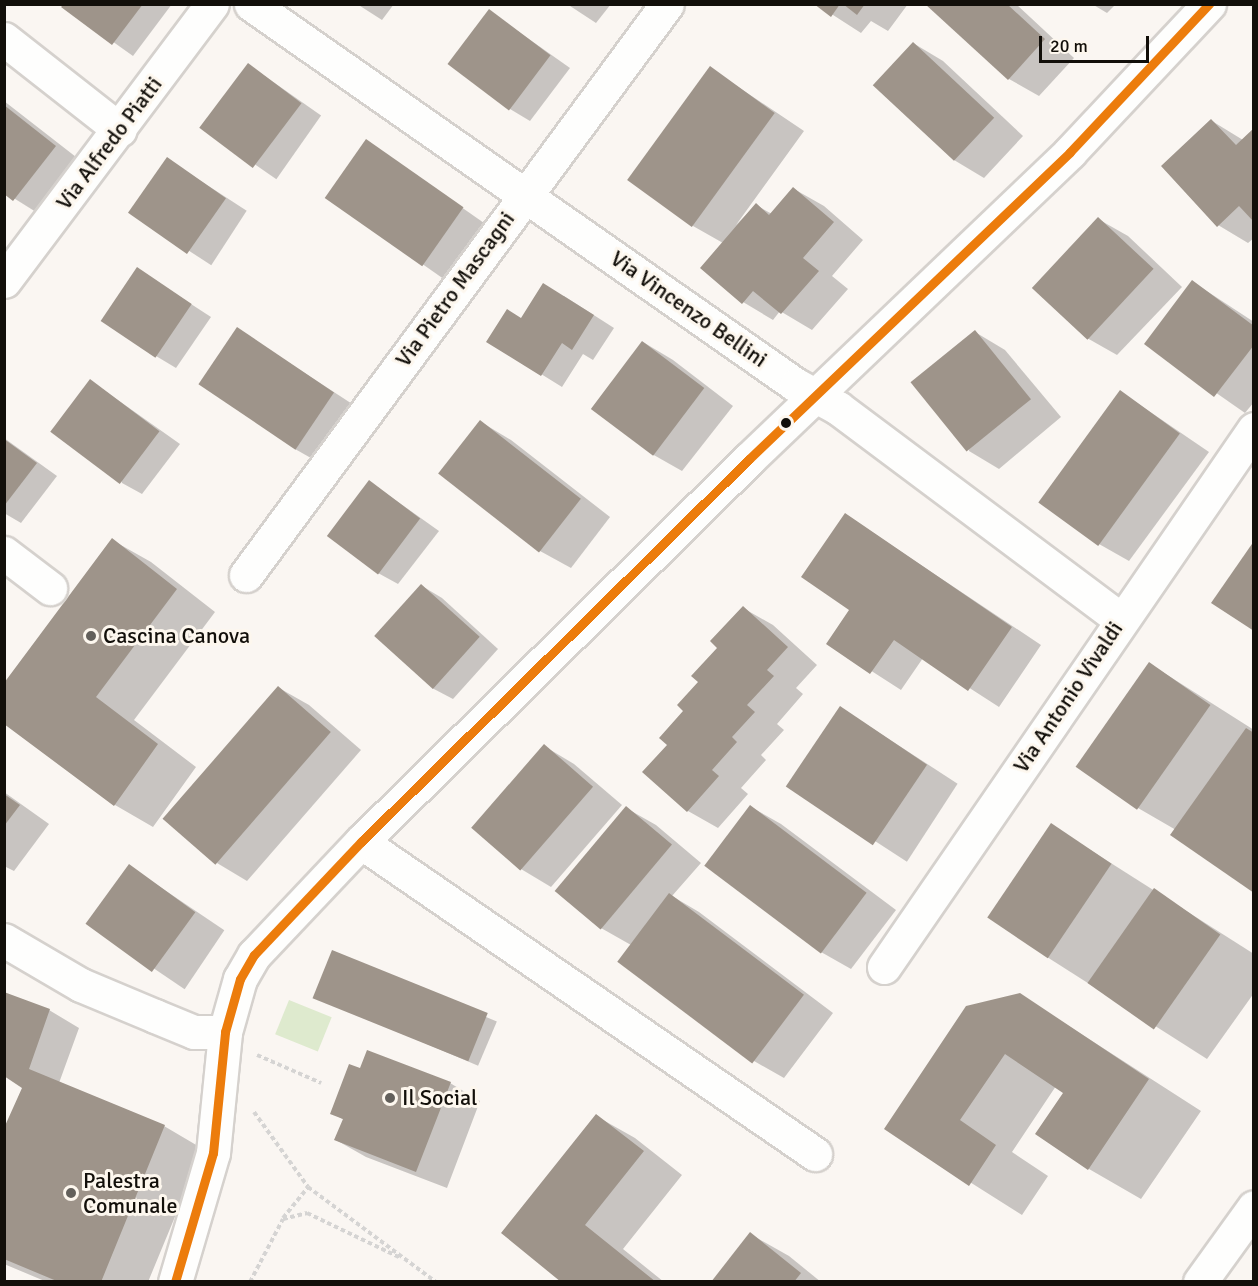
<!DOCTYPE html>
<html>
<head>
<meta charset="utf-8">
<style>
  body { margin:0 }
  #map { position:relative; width:1258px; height:1286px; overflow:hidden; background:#faf6f2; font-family:Signika,sans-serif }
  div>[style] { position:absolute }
  .green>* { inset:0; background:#deeace; transform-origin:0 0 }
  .shadow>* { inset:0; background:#0003; transform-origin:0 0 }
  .building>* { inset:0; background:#9e948a; transform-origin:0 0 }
  .path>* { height:4px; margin-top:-2px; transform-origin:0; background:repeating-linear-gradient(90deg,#d5d4d3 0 4.5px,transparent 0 7.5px) }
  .roads { filter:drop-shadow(2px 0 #d5d1cd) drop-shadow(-2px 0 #d5d1cd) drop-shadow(0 2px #d5d1cd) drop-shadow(0 -2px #d5d1cd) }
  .minor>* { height:33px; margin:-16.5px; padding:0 16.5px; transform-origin:16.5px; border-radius:16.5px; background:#fefefd }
  .highway>* { height:33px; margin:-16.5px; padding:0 16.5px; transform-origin:16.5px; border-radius:16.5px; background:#fefefd }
  .bus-1>* { height:9px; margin:-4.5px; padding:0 4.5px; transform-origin:4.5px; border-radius:4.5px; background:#ec7c0c }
  .dots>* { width:16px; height:16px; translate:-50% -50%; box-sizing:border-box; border:3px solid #fdf7ee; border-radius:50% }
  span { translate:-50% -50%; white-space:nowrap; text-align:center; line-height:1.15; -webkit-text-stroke:6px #fdf7ee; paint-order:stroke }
  .street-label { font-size:22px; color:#120f0a }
  .poi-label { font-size:22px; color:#120f0a }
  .left { translate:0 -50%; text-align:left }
  .frame { position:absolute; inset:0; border:6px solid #120f0a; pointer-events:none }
  .scale { position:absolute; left:1039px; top:36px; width:110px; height:27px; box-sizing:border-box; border:3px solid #120f0a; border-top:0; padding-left:8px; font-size:18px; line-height:21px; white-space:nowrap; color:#120f0a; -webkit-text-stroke:4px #fdf7ee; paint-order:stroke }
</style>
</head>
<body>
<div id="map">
  <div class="green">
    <i style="left:289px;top:1000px;width:46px;height:37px;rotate:22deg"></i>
  </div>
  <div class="shadow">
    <i style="clip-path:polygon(66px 4px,172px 4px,133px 56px,64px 7px)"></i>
    <i style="clip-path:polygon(357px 4px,394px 4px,382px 20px)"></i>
    <i style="clip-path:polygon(567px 4px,611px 4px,596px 23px)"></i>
    <i style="clip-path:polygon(816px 4px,908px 4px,888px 31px,871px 21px,861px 33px)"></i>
    <i style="clip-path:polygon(928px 4px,1016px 4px,1074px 58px,1039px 96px,1009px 79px)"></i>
    <i style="clip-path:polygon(1092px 4px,1116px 4px,1107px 13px)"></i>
    <i style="clip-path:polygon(489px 11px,570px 68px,530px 121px,510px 109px)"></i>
    <i style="clip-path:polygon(913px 43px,943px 61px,1023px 136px,984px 178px,954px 160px,874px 85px)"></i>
    <i style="left:249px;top:65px;width:88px;height:78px;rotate:35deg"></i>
    <i style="clip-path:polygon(710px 68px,804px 131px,736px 225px,756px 205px,772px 214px,794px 189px,824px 206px,863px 240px,832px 276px,848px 289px,812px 330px,780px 311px,773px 320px,743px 302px,723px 243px,693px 226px)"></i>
    <i style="clip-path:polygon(4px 101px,85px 164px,44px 217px,4px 192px)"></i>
    <i style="clip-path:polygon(1212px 121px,1243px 140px,1254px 131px,1254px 238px,1248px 243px,1218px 225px)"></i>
    <i style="left:367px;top:141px;width:152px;height:69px;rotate:35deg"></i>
    <i style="left:167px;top:159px;width:95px;height:65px;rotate:33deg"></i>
    <i style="clip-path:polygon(1098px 219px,1128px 236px,1182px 287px,1117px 355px,1087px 338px)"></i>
    <i style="clip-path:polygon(137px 269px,211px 317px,176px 368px,156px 356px)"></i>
    <i style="clip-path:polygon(1193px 282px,1254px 322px,1254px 402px,1245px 413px,1146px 344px)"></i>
    <i style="clip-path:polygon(564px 296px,614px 328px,593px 360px,583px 354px,562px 387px,488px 341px)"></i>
    <i style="clip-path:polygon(237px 329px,363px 411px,325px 466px,295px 449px)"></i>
    <i style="clip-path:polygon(975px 332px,1005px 350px,1061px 417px,999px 469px,969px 451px)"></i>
    <i style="clip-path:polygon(643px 342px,673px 360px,733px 406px,682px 471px,652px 454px,592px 408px)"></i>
    <i style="clip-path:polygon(91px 381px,180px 444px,142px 494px,122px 483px)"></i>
    <i style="clip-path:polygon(1121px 392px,1209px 452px,1129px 561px,1099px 544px)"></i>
    <i style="clip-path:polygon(481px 422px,511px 440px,610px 517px,571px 568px,540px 551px)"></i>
    <i style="clip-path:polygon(4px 438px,57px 476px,21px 523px,4px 513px)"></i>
    <i style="clip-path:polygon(370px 482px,439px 531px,398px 584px,378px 573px)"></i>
    <i style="clip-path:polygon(846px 515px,1041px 645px,999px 707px,923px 658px,901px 690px,828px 643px,851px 610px)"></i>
    <i style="clip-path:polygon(112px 540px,151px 562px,215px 612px,134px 720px,196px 767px,153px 827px,115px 805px,4px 722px)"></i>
    <i style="clip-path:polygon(422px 586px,442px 598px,498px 649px,453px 699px,432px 688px)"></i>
    <i style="clip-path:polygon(743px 608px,773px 625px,817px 665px,796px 688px,803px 694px,777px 724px,784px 730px,761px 755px,766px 760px,741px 788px,748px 794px,718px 828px,688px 811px,669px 745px)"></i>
    <i style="clip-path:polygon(1150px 664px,1254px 730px,1254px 892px,1176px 830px,1138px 808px)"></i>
    <i style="clip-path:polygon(279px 688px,309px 705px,361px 750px,247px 881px,217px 863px)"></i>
    <i style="left:841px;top:708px;width:139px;height:93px;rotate:33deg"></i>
    <i style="clip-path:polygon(544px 746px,574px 764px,622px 805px,551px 887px,521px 869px)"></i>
    <i style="clip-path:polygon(4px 792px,49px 824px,14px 871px,4px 866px)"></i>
    <i style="clip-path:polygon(751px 807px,781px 824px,896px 910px,851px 969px,821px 952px,707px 865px)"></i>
    <i style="clip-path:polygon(626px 808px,656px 825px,701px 863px,672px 896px,699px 912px,833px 1013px,784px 1078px,754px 1061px,631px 945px,601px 928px)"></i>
    <i style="clip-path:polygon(1051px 825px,1254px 954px,1254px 993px,1207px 1059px,1047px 957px)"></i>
    <i style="left:129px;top:866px;width:115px;height:71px;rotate:34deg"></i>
    <i style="left:333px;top:952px;width:178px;height:48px;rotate:23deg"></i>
    <i style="clip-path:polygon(1019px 994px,1201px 1111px,1141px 1199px,1089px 1169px,1065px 1092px,1056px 1086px,1012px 1152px,1048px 1176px,1022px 1215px,886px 1129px)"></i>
    <i style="clip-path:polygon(49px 1010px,79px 1028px,59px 1083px,164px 1126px,203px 1149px,148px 1282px,47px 1282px,4px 1264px,4px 1131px,23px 1087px,4px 1074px)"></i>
    <i style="clip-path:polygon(361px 1070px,450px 1083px,480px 1101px,447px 1188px,366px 1157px,336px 1140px,344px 1120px,332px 1113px)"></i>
    <i style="clip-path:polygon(596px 1116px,635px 1138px,682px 1175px,623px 1249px,664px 1282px,564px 1282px)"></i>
    <i style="clip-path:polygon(750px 1234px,789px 1256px,821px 1282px,713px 1282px)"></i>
  </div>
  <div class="building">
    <i style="clip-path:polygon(64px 4px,143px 4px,112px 45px,61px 7px)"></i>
    <i style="clip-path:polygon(814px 4px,840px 4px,831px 17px)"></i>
    <i style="clip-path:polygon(843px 4px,865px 4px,857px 15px)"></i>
    <i style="clip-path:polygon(925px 4px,1007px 4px,1045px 39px,1008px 80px)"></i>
    <i style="left:489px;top:9px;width:77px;height:69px;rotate:37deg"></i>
    <i style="left:913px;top:42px;width:111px;height:59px;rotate:43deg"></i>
    <i style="left:248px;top:63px;width:67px;height:81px;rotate:37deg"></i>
    <i style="left:710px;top:66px;width:80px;height:141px;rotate:36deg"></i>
    <i style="clip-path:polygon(4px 105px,56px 146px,13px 201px,4px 194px)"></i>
    <i style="clip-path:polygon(1211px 119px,1236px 145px,1254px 128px,1254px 222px,1239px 206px,1217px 227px,1161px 166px)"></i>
    <i style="left:366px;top:139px;width:119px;height:72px;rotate:35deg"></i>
    <i style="left:167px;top:157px;width:72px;height:68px;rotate:35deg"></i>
    <i style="clip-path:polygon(793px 187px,834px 222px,803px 258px,819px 271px,781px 314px,753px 291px,742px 304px,700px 268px,756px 203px,769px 215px)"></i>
    <i style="left:1098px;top:217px;width:76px;height:97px;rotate:43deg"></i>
    <i style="left:137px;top:267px;width:66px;height:65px;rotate:34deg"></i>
    <i style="clip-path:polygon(1192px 280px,1254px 326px,1254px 345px,1214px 397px,1144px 344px)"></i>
    <i style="clip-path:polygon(543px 283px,594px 315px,572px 350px,562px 343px,541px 376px,486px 342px,507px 309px,521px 318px)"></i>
    <i style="left:237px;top:327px;width:117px;height:69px;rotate:34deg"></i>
    <i style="left:975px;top:330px;width:89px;height:83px;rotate:51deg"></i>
    <i style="left:642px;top:341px;width:78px;height:85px;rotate:37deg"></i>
    <i style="left:90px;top:379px;width:87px;height:66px;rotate:37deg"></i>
    <i style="left:1120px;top:390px;width:74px;height:139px;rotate:36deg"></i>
    <i style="left:480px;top:420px;width:128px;height:68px;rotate:38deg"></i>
    <i style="clip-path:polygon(4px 439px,37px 463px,4px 506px)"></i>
    <i style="left:369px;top:480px;width:64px;height:70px;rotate:37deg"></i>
    <i style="clip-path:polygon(845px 513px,1012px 627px,968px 691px,894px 640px,870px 674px,826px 644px,849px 610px,801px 577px)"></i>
    <i style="clip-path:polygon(112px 538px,177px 589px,96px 697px,158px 744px,114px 806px,4px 724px,4px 683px)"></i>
    <i style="clip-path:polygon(1254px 541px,1254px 631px,1211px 603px)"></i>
    <i style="left:421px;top:584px;width:79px;height:70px;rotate:42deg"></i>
    <i style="clip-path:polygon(743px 606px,788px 647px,767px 670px,774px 676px,747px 705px,755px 712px,732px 737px,737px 742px,712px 770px,719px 776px,687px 812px,642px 772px,667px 745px,659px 738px,683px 711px,677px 705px,698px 682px,691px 676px,717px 648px,710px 641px)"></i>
    <i style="left:1149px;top:662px;width:75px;height:128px;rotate:35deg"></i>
    <i style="left:278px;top:686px;width:70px;height:176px;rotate:41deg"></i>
    <i style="left:840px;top:706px;width:105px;height:97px;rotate:34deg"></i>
    <i style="clip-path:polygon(1246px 728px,1254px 733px,1254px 893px,1170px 835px)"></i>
    <i style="left:544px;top:744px;width:65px;height:111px;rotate:41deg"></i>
    <i style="clip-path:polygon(4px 794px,20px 805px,4px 826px)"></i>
    <i style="left:750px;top:805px;width:146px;height:76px;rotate:37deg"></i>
    <i style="left:626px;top:806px;width:60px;height:111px;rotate:40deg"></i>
    <i style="left:1051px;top:823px;width:73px;height:114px;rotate:34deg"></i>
    <i style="left:129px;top:864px;width:82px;height:74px;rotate:36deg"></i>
    <i style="left:1154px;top:888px;width:81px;height:116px;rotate:35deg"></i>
    <i style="left:669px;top:893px;width:169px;height:86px;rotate:37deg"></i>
    <i style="left:332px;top:950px;width:168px;height:52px;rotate:22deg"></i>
    <i style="clip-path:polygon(4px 992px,50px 1009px,29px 1069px,165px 1125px,101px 1282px,59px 1282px,4px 1259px,4px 1128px,22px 1088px,4px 1076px)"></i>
    <i style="clip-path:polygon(1020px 993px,1149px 1079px,1088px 1170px,1035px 1134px,1063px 1093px,1005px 1054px,960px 1120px,996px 1145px,969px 1186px,884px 1129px,966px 1006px)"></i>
    <i style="clip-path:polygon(367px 1050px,451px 1082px,416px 1172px,334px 1140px,343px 1119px,330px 1114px,349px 1064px,360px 1068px)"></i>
    <i style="clip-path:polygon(596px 1114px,644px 1151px,585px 1225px,656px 1282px,561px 1282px,501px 1233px)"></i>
    <i style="clip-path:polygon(750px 1232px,801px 1273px,794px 1282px,711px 1282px)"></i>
  </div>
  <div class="path">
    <i style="left:257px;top:1055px;width:70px;rotate:23.6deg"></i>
    <i style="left:254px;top:1112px;width:92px;rotate:54.2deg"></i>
    <i style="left:308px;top:1187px;width:159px;rotate:36.6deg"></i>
    <i style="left:283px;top:1218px;width:40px;rotate:-51deg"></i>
    <i style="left:250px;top:1282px;width:71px;rotate:-62.4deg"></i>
    <i style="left:283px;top:1219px;width:25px;rotate:-14deg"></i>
    <i style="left:307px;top:1213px;width:104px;rotate:25.6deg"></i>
  </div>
  <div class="roads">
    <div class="minor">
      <i style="left:251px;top:4px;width:665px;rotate:34.96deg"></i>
      <i style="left:796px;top:385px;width:48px;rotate:28.7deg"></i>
      <i style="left:838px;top:408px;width:354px;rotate:36.8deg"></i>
      <i style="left:4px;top:39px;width:147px;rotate:38.1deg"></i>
      <i style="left:4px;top:281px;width:346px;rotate:-53.1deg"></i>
      <i style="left:4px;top:553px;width:58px;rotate:37.3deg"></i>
      <i style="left:246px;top:575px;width:709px;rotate:-53.6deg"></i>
      <i style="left:361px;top:842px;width:551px;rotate:34.5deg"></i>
      <i style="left:4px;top:940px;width:89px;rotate:30.3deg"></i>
      <i style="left:81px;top:985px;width:80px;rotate:22.7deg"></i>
      <i style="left:155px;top:1016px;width:42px;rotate:22.3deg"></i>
      <i style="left:194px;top:1032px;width:31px"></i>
      <i style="left:884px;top:967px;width:653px;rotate:-55.48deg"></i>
      <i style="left:175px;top:1282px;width:134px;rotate:-73.6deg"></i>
      <i style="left:213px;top:1153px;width:122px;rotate:-84.3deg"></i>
      <i style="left:225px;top:1032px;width:55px;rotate:-74.2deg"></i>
      <i style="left:240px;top:979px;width:28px;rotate:-60deg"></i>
      <i style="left:254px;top:955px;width:156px;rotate:-46.6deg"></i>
      <i style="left:361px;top:842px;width:545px;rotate:-44.63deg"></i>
      <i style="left:749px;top:459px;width:444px;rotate:-43.7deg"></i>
      <i style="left:1070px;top:152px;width:203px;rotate:-46.8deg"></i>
    </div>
    <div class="highway">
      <i style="left:1200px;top:1282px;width:92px;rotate:-54.2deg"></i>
    </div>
  </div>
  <div class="bus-1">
    <i style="left:175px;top:1282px;width:134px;rotate:-73.6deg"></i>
    <i style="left:213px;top:1153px;width:122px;rotate:-84.3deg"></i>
    <i style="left:225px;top:1032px;width:55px;rotate:-74.2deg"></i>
    <i style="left:240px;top:979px;width:28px;rotate:-60deg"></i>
    <i style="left:254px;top:955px;width:156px;rotate:-46.6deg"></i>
    <i style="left:361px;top:842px;width:545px;rotate:-44.63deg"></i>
    <i style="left:749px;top:459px;width:444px;rotate:-43.7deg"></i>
    <i style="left:1070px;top:152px;width:203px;rotate:-46.8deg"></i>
  </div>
  <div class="dots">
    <i style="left:786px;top:423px;background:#120f0a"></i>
    <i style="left:91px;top:636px;background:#63605b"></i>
    <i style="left:390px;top:1098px;background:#63605b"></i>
    <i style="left:71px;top:1193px;background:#63605b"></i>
  </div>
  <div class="street-label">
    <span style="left:109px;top:143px;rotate:-53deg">Via Alfredo Piatti</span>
    <span style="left:455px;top:289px;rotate:-54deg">Via Pietro Mascagni</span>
    <span style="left:689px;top:309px;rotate:35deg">Via Vincenzo Bellini</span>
    <span style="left:1068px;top:697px;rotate:-56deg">Via Antonio Vivaldi</span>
  </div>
  <div class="poi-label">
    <span class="left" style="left:103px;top:636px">Cascina Canova</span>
    <span class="left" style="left:402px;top:1098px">Il Social</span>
    <span class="left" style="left:83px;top:1193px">Palestra<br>Comunale</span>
  </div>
  <div class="frame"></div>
  <div class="scale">20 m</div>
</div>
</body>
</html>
